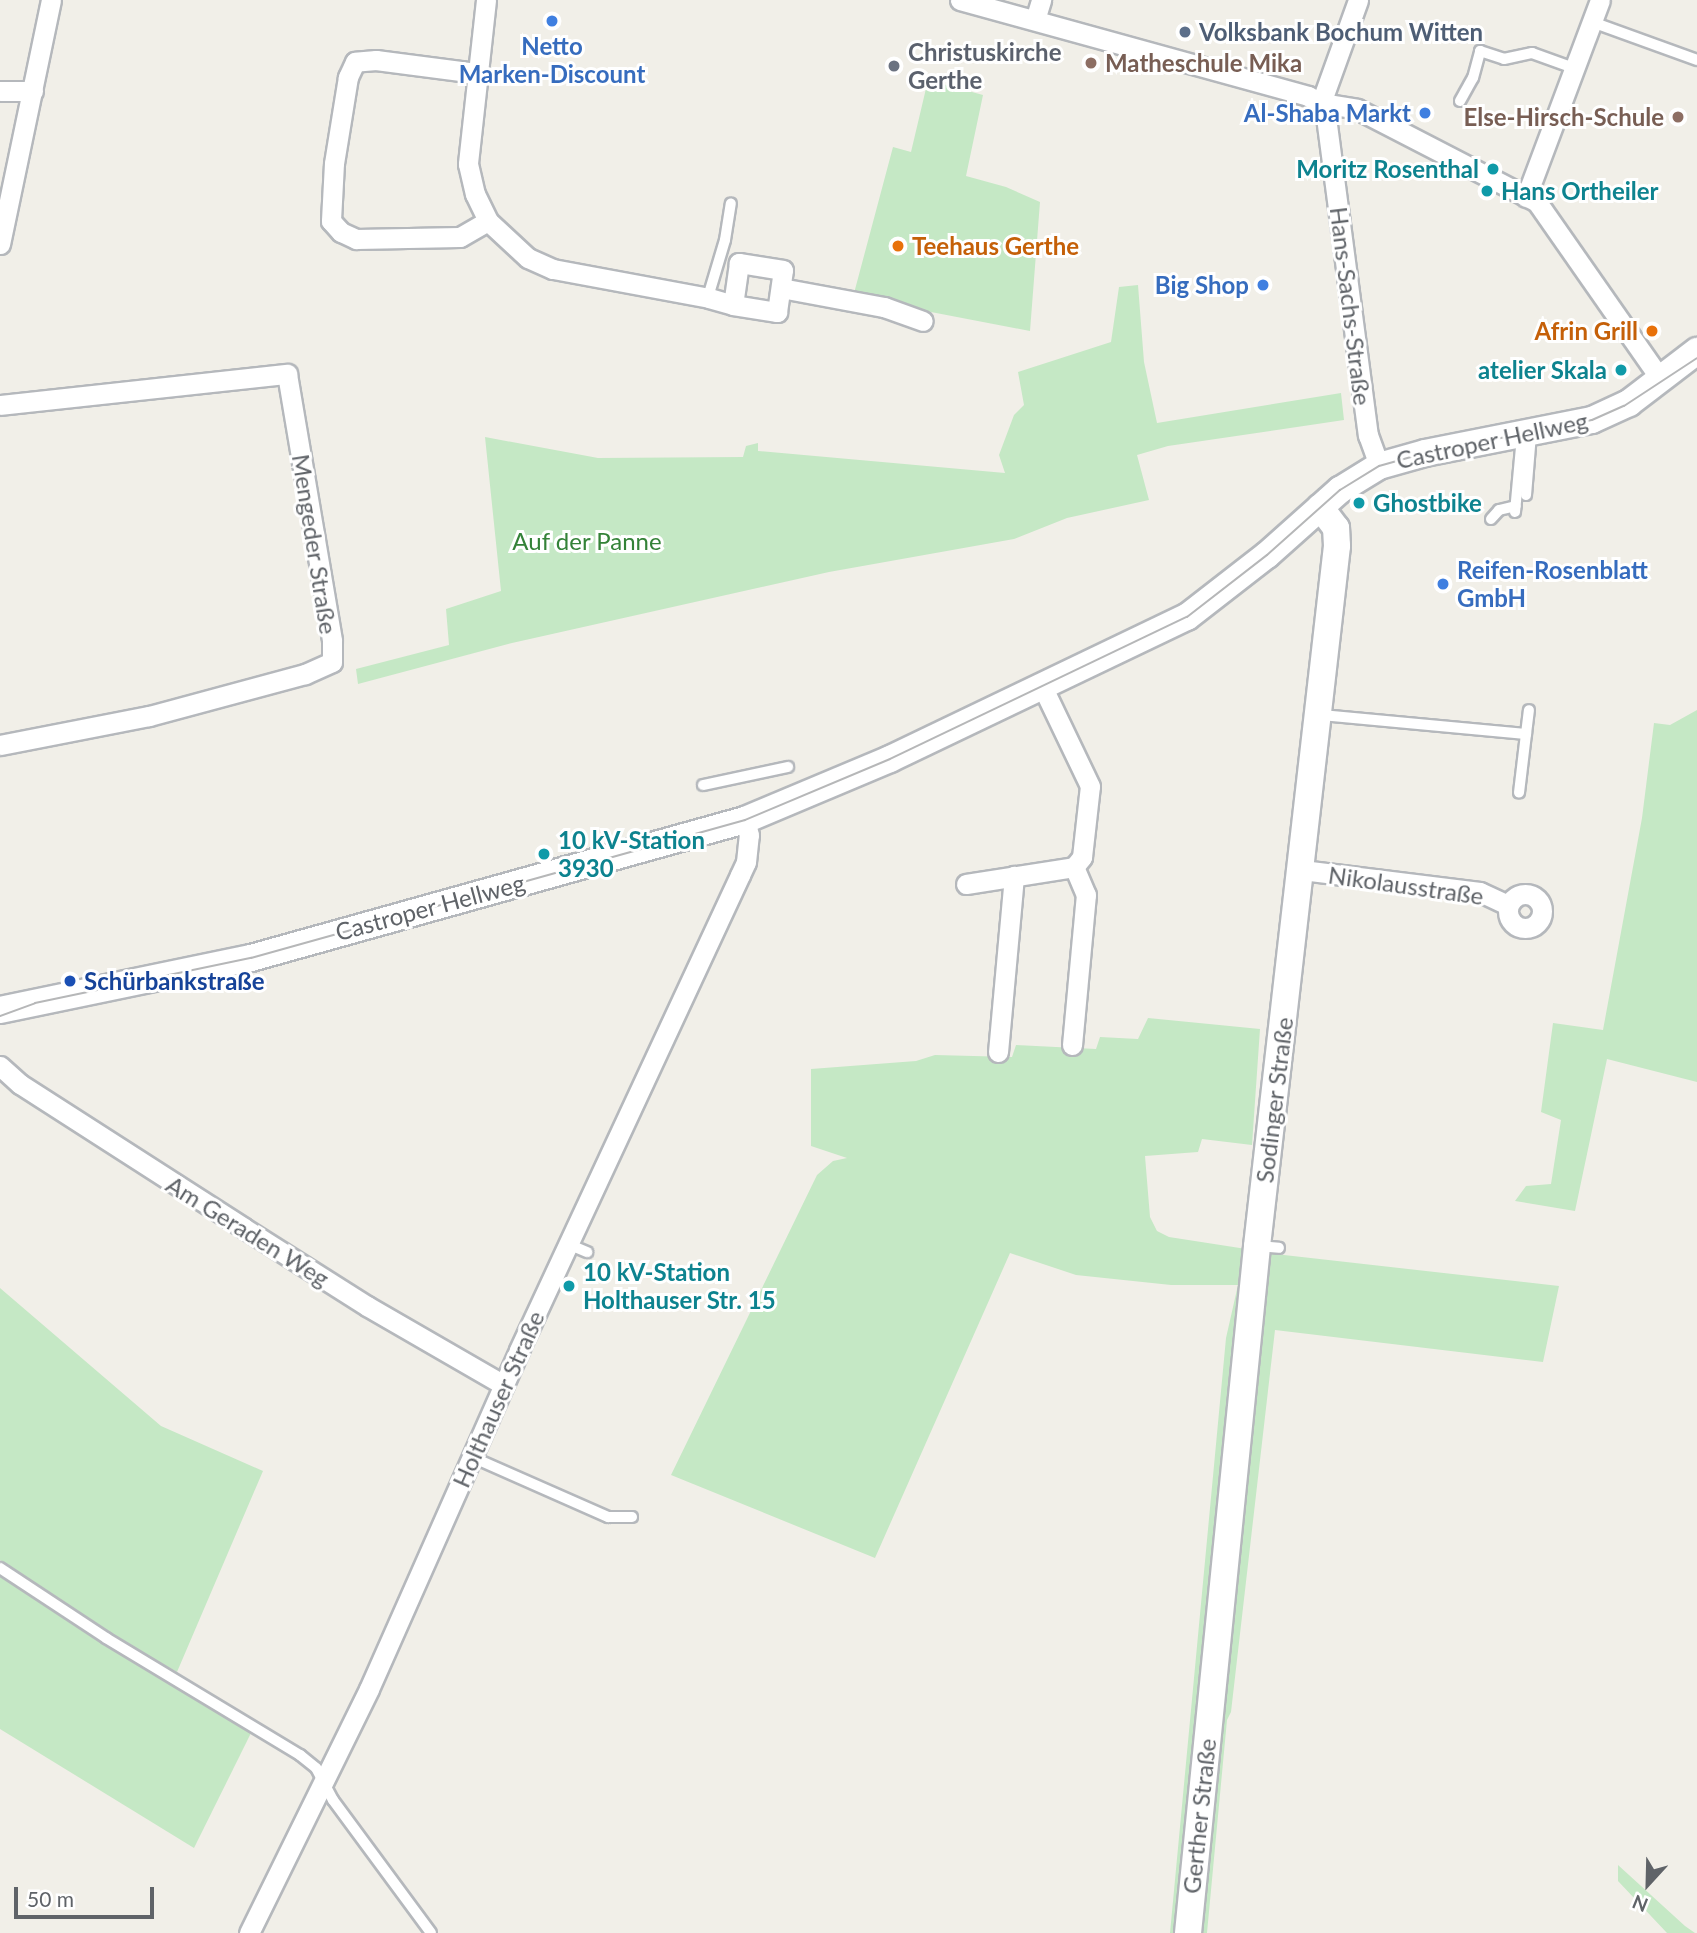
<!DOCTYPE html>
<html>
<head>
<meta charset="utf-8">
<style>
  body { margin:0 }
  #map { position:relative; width:1697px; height:1933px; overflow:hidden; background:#f1efe8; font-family:Lato,sans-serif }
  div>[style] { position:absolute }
  .green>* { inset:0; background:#c5e8c5 }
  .roads { filter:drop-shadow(2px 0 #b5b8bc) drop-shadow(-2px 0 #b5b8bc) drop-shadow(0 2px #b5b8bc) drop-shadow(0 -2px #b5b8bc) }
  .lane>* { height:10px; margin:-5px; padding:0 5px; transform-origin:5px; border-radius:5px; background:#fff }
  .street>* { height:19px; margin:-9.5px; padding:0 9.5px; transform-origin:9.5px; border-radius:9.5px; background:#fff }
  .street>.ring { margin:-9.5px; padding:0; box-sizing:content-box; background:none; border:19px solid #fff; border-radius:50% }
  .secondary>* { height:26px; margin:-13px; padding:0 13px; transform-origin:13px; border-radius:13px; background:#fff }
  .tram>* { height:2px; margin:-1px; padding:0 1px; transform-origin:1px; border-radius:1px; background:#b6b7b8 }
  .dots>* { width:19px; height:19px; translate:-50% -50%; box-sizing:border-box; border:4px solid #fff; border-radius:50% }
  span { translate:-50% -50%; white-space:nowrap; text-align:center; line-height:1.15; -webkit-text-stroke:6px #fff; paint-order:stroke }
  .service-label { font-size:24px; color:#4e5e75; font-weight:700 }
  .left { translate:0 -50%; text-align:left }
  .shop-label { font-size:24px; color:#366cbe; font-weight:700 }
  .right { translate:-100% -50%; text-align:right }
  .worship-label { font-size:24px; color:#5b616d; font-weight:700 }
  .education-label { font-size:24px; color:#785e54; font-weight:700 }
  .culture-label { font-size:24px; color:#0d838f; font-weight:700 }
  .food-label { font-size:24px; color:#c56008; font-weight:700 }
  .street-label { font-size:24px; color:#5f6368 }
  .park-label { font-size:24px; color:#348238 }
  .transit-label { font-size:24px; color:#164399; font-weight:700 }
  .north { position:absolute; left:1613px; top:1849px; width:70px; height:70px; -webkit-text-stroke:5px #fff; paint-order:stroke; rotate:202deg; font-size:19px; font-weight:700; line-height:28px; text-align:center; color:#5f6368 }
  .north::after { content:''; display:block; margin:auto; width:24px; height:32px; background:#5f6368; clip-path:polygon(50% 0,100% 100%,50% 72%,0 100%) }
  .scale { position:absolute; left:14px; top:1887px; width:140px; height:32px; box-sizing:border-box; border:4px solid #5f6368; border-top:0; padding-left:9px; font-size:21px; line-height:24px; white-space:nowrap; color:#5f6368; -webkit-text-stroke:5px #fff; paint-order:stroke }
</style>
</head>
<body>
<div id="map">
  <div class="green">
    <i style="clip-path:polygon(928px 80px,983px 95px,966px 176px,1006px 187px,1040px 202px,1030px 331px,853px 297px,893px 147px,911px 152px)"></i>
    <i style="clip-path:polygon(1138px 285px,1144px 362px,1157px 423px,1341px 393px,1344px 420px,1168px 446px,1137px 455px,1149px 500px,1067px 518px,1014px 539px,829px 572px,512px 643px,358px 684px,356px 669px,449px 645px,446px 609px,501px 591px,485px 437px,598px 458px,743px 457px,746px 446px,758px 443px,758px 451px,1005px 473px,999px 455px,1014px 415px,1024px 405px,1018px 372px,1111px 342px,1119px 287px)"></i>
    <i style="clip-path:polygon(1697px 710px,1697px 1082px,1607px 1059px,1575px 1211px,1515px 1201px,1526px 1186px,1551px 1184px,1561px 1120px,1541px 1112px,1553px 1023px,1603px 1030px,1642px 818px,1654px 723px,1670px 725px)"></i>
    <i style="clip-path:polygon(1148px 1018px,1260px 1029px,1252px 1145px,1202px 1139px,1198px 1152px,1145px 1156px,1150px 1217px,1157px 1231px,1169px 1237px,1284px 1255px,1559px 1286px,1543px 1362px,1275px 1330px,1231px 1712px,1227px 1720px,1207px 1933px,1170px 1933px,1226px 1338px,1238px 1285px,1171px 1285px,1076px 1275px,1010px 1253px,875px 1558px,671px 1475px,817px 1175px,833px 1161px,847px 1158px,811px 1146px,811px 1069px,916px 1061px,935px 1055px,1012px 1057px,1016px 1045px,1096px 1049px,1100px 1037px,1138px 1039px)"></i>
    <i style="clip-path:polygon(0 1288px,161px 1426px,263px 1471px,177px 1672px,128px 1644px,0 1560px)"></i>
    <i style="clip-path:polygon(0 1573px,251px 1733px,194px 1848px,0 1729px)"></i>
    <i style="clip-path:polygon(1618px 1865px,1685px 1926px,1695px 1933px,1667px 1933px,1618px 1881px)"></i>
  </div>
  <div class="roads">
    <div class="lane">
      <i style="left:1592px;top:22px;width:112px;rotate:19.9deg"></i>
      <i style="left:1460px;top:101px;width:26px;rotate:-61deg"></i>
      <i style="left:1473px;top:78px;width:28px;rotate:-75deg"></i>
      <i style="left:1480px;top:51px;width:25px;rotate:18deg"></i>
      <i style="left:1504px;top:59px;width:29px;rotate:-12deg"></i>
      <i style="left:1532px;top:53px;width:45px;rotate:19.7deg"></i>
      <i style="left:708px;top:297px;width:59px;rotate:-73.4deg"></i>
      <i style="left:725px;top:240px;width:37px;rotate:-81deg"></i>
      <i style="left:1526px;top:495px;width:61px;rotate:-85.3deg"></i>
      <i style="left:1515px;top:512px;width:76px;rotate:-84.7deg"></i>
      <i style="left:1491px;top:519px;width:12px;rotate:-48deg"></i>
      <i style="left:1499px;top:510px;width:17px;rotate:-13deg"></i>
      <i style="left:1321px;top:715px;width:206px;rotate:5.3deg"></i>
      <i style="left:1526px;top:734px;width:59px;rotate:96.8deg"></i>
      <i style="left:1526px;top:734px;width:24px;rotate:-83deg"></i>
      <i style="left:703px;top:785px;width:87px;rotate:-12deg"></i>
      <i style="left:568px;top:1244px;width:21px;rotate:23deg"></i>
      <i style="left:1258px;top:1246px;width:21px;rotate:5deg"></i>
      <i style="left:472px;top:1457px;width:149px;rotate:23.8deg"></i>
      <i style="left:608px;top:1517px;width:24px"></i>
      <i style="left:0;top:1568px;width:127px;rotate:33.4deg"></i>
      <i style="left:106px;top:1638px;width:227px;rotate:31.1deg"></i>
      <i style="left:300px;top:1755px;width:21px;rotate:39deg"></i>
      <i style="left:316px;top:1768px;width:36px;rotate:62deg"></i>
      <i style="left:333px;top:1800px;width:165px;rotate:53.6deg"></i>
    </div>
    <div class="street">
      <i style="left:486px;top:0;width:165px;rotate:96.3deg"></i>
      <i style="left:468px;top:164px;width:31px;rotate:77deg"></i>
      <i style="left:475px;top:194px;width:30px;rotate:64deg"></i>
      <i style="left:488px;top:221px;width:54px;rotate:42.8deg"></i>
      <i style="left:528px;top:258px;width:27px;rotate:24deg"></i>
      <i style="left:553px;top:269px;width:159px;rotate:10.5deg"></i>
      <i style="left:709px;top:298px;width:25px;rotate:16deg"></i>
      <i style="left:733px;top:305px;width:45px;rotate:9deg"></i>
      <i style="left:777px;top:312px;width:42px;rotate:-81.9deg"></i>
      <i style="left:783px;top:270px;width:45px;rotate:-171deg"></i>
      <i style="left:739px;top:263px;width:42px;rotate:98.1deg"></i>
      <i style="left:960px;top:0;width:361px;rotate:15.4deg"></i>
      <i style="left:1308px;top:96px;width:15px;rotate:28deg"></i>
      <i style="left:1321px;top:103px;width:36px;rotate:9deg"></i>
      <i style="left:1357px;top:109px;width:203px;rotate:27.3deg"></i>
      <i style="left:1537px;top:202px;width:217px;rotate:55.1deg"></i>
      <i style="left:1035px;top:20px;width:21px;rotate:-73deg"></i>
      <i style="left:476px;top:73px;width:101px;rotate:-172.6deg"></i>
      <i style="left:376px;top:60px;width:21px;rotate:175deg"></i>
      <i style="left:355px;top:62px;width:17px;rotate:115deg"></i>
      <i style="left:348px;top:77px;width:87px;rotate:99.2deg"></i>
      <i style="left:334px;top:163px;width:58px;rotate:93deg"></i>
      <i style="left:331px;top:221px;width:15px;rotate:48deg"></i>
      <i style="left:341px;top:232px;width:17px;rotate:25deg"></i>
      <i style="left:356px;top:239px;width:104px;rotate:-1.1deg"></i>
      <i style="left:460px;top:237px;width:32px;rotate:-30deg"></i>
      <i style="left:0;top:91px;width:33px"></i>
      <i style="left:1321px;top:103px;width:15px;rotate:70deg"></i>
      <i style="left:1326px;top:117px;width:321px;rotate:82.5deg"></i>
      <i style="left:1368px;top:435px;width:33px;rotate:70deg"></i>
      <i style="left:1321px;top:103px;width:109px;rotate:-70.2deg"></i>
      <i style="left:1526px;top:197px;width:210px;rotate:-69.4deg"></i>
      <i style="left:0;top:244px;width:249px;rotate:-78.2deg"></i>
      <i style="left:781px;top:288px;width:105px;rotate:10.5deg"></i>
      <i style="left:884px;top:307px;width:41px;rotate:19.7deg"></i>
      <i style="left:0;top:405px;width:289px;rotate:-6.2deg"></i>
      <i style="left:287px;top:374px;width:271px;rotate:80.4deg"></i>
      <i style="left:332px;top:641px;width:21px;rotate:90deg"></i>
      <i style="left:332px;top:662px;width:30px;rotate:156deg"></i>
      <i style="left:305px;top:674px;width:162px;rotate:164.9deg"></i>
      <i style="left:149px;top:716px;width:152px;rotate:169deg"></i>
      <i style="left:1302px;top:870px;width:179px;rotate:7deg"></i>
      <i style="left:1480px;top:892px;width:31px;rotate:25deg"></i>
      <i style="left:966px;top:884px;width:109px;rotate:-8.9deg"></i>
      <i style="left:1074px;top:867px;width:13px;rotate:-51deg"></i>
      <i style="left:1082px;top:857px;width:71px;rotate:-83.6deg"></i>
      <i style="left:1090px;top:786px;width:109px;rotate:-115.6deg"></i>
      <i class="ring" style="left:1508px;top:894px;width:15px;height:15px"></i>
      <i style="left:1072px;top:1045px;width:151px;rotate:-84.7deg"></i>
      <i style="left:1086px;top:895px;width:30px;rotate:-113deg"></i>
      <i style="left:998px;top:1052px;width:177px;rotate:-84.8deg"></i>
      <i style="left:0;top:1066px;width:27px;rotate:42deg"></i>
      <i style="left:20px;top:1084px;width:266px;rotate:32.7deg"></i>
      <i style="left:244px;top:1228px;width:146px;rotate:32.4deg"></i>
      <i style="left:367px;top:1306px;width:158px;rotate:30deg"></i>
      <i style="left:249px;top:1933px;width:272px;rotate:-63.8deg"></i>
      <i style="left:369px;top:1689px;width:371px;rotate:-66.1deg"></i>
      <i style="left:519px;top:1350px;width:524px;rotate:-65.05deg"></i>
      <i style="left:740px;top:875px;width:14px;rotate:-65deg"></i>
      <i style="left:746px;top:862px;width:27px;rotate:-84deg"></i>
      <i style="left:749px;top:835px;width:16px;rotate:-105deg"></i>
    </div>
    <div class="secondary">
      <i style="left:0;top:1010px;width:256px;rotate:-11.7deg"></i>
      <i style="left:251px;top:958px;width:513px;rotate:-15.61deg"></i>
      <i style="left:745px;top:820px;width:157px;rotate:-22.8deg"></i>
      <i style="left:890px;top:759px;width:329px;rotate:-25.6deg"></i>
      <i style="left:1187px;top:617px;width:101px;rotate:-37.8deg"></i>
      <i style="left:1267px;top:555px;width:98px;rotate:-41.7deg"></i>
      <i style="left:1340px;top:490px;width:46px;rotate:-31.6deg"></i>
      <i style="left:1379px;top:466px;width:48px;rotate:-15.8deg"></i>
      <i style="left:1425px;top:453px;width:170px;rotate:-11.2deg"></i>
      <i style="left:1592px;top:420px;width:41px;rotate:-24.7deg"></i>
      <i style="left:1629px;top:403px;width:86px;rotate:-37.4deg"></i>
      <i style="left:1188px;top:1933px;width:690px;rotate:-84.26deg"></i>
      <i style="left:1257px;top:1246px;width:705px;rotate:-83.48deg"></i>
      <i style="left:1337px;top:546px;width:18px;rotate:-93deg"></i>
      <i style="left:1336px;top:528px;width:26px;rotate:-127deg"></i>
    </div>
  </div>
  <div class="tram">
    <i style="left:0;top:1016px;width:37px;rotate:-20deg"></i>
    <i style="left:35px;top:1003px;width:221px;rotate:-11.8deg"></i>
    <i style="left:251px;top:958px;width:513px;rotate:-15.61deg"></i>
    <i style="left:745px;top:820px;width:157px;rotate:-22.8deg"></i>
    <i style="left:890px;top:759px;width:329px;rotate:-25.6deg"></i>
    <i style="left:1187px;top:617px;width:101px;rotate:-37.8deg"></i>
    <i style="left:1267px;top:555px;width:98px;rotate:-41.7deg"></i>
    <i style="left:1340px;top:490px;width:46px;rotate:-31.6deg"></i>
    <i style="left:1379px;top:466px;width:48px;rotate:-15.8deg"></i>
    <i style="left:1425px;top:453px;width:170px;rotate:-11.2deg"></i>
    <i style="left:1592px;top:420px;width:35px;rotate:-24deg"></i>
    <i style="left:1624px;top:406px;width:87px;rotate:-33.3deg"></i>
  </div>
  <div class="dots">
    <i style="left:552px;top:21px;background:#3f7fe0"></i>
    <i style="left:1185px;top:32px;background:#5c6f8a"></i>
    <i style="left:1091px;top:63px;background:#8d6e63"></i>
    <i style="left:894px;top:66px;background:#6b7280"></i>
    <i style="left:1425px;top:113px;background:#3f7fe0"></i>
    <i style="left:1678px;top:117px;background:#8d6e63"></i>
    <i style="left:1493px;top:169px;background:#0f9aa8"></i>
    <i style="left:1487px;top:191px;background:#0f9aa8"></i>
    <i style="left:898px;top:246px;background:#e8710a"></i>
    <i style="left:1263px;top:285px;background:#3f7fe0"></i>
    <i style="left:1652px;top:331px;background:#e8710a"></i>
    <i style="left:1621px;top:370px;background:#0f9aa8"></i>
    <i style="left:1359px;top:503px;background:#0f9aa8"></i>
    <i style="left:1443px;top:584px;background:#3f7fe0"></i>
    <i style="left:544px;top:854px;background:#0f9aa8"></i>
    <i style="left:70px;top:981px;background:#1a4fb4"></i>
    <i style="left:569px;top:1286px;background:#0f9aa8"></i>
  </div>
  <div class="service-label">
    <span class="left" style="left:1199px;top:32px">Volksbank Bochum Witten</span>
  </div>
  <div class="shop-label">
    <span style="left:552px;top:60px">Netto<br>Marken-Discount</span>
    <span class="right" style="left:1411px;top:113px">Al-Shaba Markt</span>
    <span class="right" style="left:1249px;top:285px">Big Shop</span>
    <span class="left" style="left:1457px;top:584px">Reifen-Rosenblatt<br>GmbH</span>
  </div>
  <div class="worship-label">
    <span class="left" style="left:908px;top:66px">Christuskirche<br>Gerthe</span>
  </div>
  <div class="education-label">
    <span class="left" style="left:1105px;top:63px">Matheschule Mika</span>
    <span class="right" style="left:1664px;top:117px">Else-Hirsch-Schule</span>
  </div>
  <div class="culture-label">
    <span class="right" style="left:1479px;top:169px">Moritz Rosenthal</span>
    <span class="left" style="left:1501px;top:191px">Hans Ortheiler</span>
    <span class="right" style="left:1607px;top:370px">atelier Skala</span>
    <span class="left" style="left:1373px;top:503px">Ghostbike</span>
    <span class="left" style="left:558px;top:854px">10 kV-Station<br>3930</span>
    <span class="left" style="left:583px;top:1286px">10 kV-Station<br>Holthauser Str. 15</span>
  </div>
  <div class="food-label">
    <span class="left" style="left:912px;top:246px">Teehaus Gerthe</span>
    <span class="right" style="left:1638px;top:331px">Afrin Grill</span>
  </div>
  <div class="street-label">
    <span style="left:1351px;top:306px;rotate:83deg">Hans-Sachs-Straße</span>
    <span style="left:1492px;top:440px;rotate:-12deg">Castroper Hellweg</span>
    <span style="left:315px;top:544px;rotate:81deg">Mengeder Straße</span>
    <span style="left:1406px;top:885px;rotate:8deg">Nikolausstraße</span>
    <span style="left:430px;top:907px;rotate:-15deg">Castroper Hellweg</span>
    <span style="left:1274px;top:1100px;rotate:-83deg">Sodinger Straße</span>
    <span style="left:248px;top:1231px;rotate:32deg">Am Geraden Weg</span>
    <span style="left:498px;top:1399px;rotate:-66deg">Holthauser Straße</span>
    <span style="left:1199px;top:1816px;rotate:-84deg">Gerther Straße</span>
  </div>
  <div class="park-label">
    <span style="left:587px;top:541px">Auf der Panne</span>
  </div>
  <div class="transit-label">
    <span class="left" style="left:84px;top:981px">Schürbankstraße</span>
  </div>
  <div class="north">N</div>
  <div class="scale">50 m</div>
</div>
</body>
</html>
